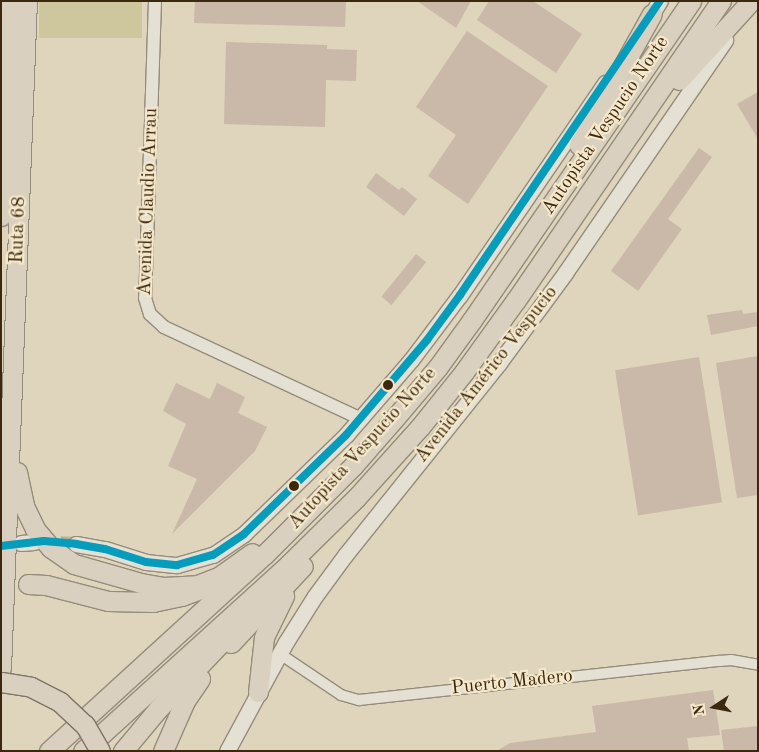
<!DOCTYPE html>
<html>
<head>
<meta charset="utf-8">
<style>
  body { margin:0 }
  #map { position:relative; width:759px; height:752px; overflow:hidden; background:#dfd4bc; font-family:"Old Standard TT",serif }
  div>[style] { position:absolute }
  .green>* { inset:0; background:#cec79e; transform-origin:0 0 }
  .building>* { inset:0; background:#cab8a9; transform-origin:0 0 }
  .secondary-tunnel>* { height:15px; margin-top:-7.5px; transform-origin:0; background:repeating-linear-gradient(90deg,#beb299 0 15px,transparent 0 23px) }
  .roads { filter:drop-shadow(1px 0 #958c7b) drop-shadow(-1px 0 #958c7b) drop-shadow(0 1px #958c7b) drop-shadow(0 -1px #958c7b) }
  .minor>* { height:10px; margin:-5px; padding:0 5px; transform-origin:5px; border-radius:5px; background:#e5e0d4 }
  .tertiary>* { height:12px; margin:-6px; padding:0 6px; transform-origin:6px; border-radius:6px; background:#e5e0d4 }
  .secondary>* { height:15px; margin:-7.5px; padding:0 7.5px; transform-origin:7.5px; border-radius:7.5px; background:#e5e0d4 }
  .motorway>* { height:19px; margin:-9.5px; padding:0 9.5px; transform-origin:9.5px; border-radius:9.5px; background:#d9d0bf }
  .bridges { filter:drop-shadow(1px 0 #7d7465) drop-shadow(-1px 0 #7d7465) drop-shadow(0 1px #7d7465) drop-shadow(0 -1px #7d7465) }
  .motorway-bridge>* { height:19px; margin:-9.5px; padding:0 9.5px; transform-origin:9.5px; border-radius:9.5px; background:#d9d0bf }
  .bus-1>* { height:8px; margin:-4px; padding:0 4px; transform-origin:4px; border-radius:4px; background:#069cbb }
  .dots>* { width:14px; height:14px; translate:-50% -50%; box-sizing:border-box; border:2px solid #f4e7ca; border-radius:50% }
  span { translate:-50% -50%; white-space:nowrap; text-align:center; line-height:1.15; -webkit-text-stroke:4.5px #f4e7ca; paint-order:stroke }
  .street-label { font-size:19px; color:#3c280f }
  .frame { position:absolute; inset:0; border:2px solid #3c280f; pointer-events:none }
  .north { position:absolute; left:689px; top:682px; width:50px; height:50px; -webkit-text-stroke:4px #f4e7ca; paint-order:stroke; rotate:259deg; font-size:14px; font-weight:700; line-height:20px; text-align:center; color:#3c280f }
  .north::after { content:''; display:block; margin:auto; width:18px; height:22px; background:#3c280f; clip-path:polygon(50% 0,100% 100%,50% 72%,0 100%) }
</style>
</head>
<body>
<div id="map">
  <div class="green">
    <i style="left:39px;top:1px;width:103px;height:37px"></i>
  </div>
  <div class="building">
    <i style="clip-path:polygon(195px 1px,346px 1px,345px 27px,194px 23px)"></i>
    <i style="clip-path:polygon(417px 1px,471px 1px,456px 28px)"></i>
    <i style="clip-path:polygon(489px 1px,533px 1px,582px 34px,556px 73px,477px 20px)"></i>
    <i style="clip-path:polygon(467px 31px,548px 86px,468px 204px,428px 176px,456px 135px,416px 107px)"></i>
    <i style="clip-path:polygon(226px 42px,327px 45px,327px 49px,357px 50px,356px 81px,326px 80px,325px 127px,224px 124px)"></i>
    <i style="clip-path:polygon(758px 92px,758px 139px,737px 104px)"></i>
    <i style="clip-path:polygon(699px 148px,712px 157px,668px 219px,682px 229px,638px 291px,611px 271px)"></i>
    <i style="clip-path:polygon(376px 173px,399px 190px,402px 187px,417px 199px,404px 216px,366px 187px)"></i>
    <i style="left:416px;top:254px;width:13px;height:55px;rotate:39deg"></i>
    <i style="clip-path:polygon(742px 310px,743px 314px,758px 312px,758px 326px,711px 335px,707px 315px)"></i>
    <i style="clip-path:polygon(758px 356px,758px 495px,737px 498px,716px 363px)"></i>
    <i style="left:699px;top:357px;width:147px;height:85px;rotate:81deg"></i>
    <i style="clip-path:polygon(176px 383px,210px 399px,217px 383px,245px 397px,238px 413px,267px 427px,255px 451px,172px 534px,197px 479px,168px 466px,186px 424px,163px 411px)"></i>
    <i style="clip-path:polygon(713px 690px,720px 735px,687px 738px,689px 751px,497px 751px,510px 743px,596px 732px,592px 706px)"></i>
    <i style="clip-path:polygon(758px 726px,758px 751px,724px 751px,721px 730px)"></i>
  </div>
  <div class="secondary-tunnel">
    <i style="left:38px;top:542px;width:38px;rotate:3deg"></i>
  </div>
  <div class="roads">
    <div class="minor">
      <i style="left:280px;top:654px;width:73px;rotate:33.9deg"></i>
      <i style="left:341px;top:695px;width:19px;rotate:16deg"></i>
      <i style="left:359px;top:700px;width:363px;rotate:-6.2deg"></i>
      <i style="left:720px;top:661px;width:11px;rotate:-5deg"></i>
      <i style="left:731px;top:660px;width:27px;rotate:10deg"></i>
    </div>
    <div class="tertiary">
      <i style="left:155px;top:1px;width:297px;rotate:91.9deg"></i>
      <i style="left:145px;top:298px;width:17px;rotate:73deg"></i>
      <i style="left:150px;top:314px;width:19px;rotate:43deg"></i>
      <i style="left:164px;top:327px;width:217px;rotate:25deg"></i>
    </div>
    <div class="secondary">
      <i style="left:646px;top:23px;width:26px;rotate:-58deg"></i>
      <i style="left:21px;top:543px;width:13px;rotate:-4deg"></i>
      <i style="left:76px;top:544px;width:29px;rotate:10deg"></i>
      <i style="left:105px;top:549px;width:43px;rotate:17.6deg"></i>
      <i style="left:146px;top:562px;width:31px;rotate:6deg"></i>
      <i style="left:177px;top:565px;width:37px;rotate:-16deg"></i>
      <i style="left:213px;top:555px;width:37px;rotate:-34deg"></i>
      <i style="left:244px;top:534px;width:142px;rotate:-44.1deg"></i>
      <i style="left:346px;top:435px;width:99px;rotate:-49.1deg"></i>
      <i style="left:411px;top:360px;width:81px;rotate:-53deg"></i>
      <i style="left:460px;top:295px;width:257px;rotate:-55.6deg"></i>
      <i style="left:227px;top:751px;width:124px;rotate:-61.6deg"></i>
      <i style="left:286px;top:642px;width:54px;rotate:-57.8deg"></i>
      <i style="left:315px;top:596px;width:52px;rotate:-53.6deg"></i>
      <i style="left:346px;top:554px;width:245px;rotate:-51.3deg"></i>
      <i style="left:499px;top:363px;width:112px;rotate:-53.7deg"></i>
      <i style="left:565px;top:273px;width:283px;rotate:-55.5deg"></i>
    </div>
    <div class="motorway">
      <i style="left:679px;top:80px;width:105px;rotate:-47.7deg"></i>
      <i style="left:579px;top:145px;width:150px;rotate:-60.9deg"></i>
      <i style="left:1px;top:216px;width:215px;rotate:-87.9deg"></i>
      <i style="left:17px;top:472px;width:35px;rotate:78deg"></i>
      <i style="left:24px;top:506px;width:25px;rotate:64deg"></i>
      <i style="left:35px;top:529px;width:25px;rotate:50deg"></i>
      <i style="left:51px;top:548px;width:28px;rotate:35deg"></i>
      <i style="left:74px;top:564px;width:70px;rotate:15.8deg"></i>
      <i style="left:141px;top:583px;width:22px;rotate:10deg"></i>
      <i style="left:163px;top:587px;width:34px;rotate:-3deg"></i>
      <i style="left:197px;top:585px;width:25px;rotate:-21deg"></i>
      <i style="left:28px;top:584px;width:18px;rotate:3deg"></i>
      <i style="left:46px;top:585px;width:64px;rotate:14.5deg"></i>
      <i style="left:108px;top:601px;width:45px;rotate:1.3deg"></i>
      <i style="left:153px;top:602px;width:30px;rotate:-12deg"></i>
      <i style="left:182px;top:596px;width:22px;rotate:-21deg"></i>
      <i style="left:203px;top:588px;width:60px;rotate:-35.5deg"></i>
      <i style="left:231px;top:643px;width:105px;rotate:-46.9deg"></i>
      <i style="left:1px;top:668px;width:668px;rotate:-87.77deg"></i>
      <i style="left:258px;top:692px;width:55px;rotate:-83.8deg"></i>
      <i style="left:264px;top:637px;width:46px;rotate:-64deg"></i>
      <i style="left:49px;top:751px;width:291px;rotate:-42.4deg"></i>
      <i style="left:264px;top:555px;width:126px;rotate:-45deg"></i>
      <i style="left:353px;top:466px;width:62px;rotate:-48.9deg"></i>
      <i style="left:394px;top:419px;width:68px;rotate:-49.8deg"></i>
      <i style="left:438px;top:367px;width:58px;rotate:-54.1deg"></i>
      <i style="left:472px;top:320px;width:387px;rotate:-55.5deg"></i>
      <i style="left:83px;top:751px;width:278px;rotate:-42.2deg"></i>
      <i style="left:289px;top:564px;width:94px;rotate:-44.6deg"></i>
      <i style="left:356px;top:498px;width:96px;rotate:-48deg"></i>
      <i style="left:420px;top:427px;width:70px;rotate:-51.3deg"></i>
      <i style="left:464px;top:372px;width:89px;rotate:-54.2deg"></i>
      <i style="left:516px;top:300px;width:363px;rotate:-55.6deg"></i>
      <i style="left:123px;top:751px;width:55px;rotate:-50.2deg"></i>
      <i style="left:158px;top:709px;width:112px;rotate:-46.5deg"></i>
      <i style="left:163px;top:751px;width:55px;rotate:-66.3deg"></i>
      <i style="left:185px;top:701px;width:27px;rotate:-56deg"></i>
    </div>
  </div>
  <div class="bridges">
    <div class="motorway-bridge">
      <i style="left:1px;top:682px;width:30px;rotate:9deg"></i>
      <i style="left:31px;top:687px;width:33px;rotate:27deg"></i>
      <i style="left:60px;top:702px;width:34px;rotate:43deg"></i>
      <i style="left:85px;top:725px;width:30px;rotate:60deg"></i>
    </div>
  </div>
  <div class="bus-1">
    <i style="left:1px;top:546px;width:43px;rotate:-6.6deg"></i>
    <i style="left:44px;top:541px;width:32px;rotate:5deg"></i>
    <i style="left:76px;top:544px;width:29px;rotate:10deg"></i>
    <i style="left:105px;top:549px;width:43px;rotate:17.6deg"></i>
    <i style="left:146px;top:562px;width:31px;rotate:6deg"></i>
    <i style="left:177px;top:565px;width:37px;rotate:-16deg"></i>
    <i style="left:213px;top:555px;width:37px;rotate:-34deg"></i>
    <i style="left:244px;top:534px;width:142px;rotate:-44.1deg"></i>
    <i style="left:346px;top:435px;width:125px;rotate:-49.5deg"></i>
    <i style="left:427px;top:340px;width:56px;rotate:-53.7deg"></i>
    <i style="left:460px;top:295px;width:356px;rotate:-55.8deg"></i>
  </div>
  <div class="dots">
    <i style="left:388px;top:385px;background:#3c280f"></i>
    <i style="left:294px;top:486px;background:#3c280f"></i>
  </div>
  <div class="street-label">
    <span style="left:606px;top:126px;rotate:-56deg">Autopista Vespucio Norte</span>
    <span style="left:149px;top:202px;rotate:-88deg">Avenida Claudio Arrau</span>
    <span style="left:19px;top:230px;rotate:-88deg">Ruta 68</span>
    <span style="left:487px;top:375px;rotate:-52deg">Avenida Américo Vespucio</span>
    <span style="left:363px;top:449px;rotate:-48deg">Autopista Vespucio Norte</span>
    <span style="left:512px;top:683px;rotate:-6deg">Puerto Madero</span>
  </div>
  <div class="frame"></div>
  <div class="north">N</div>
</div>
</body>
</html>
